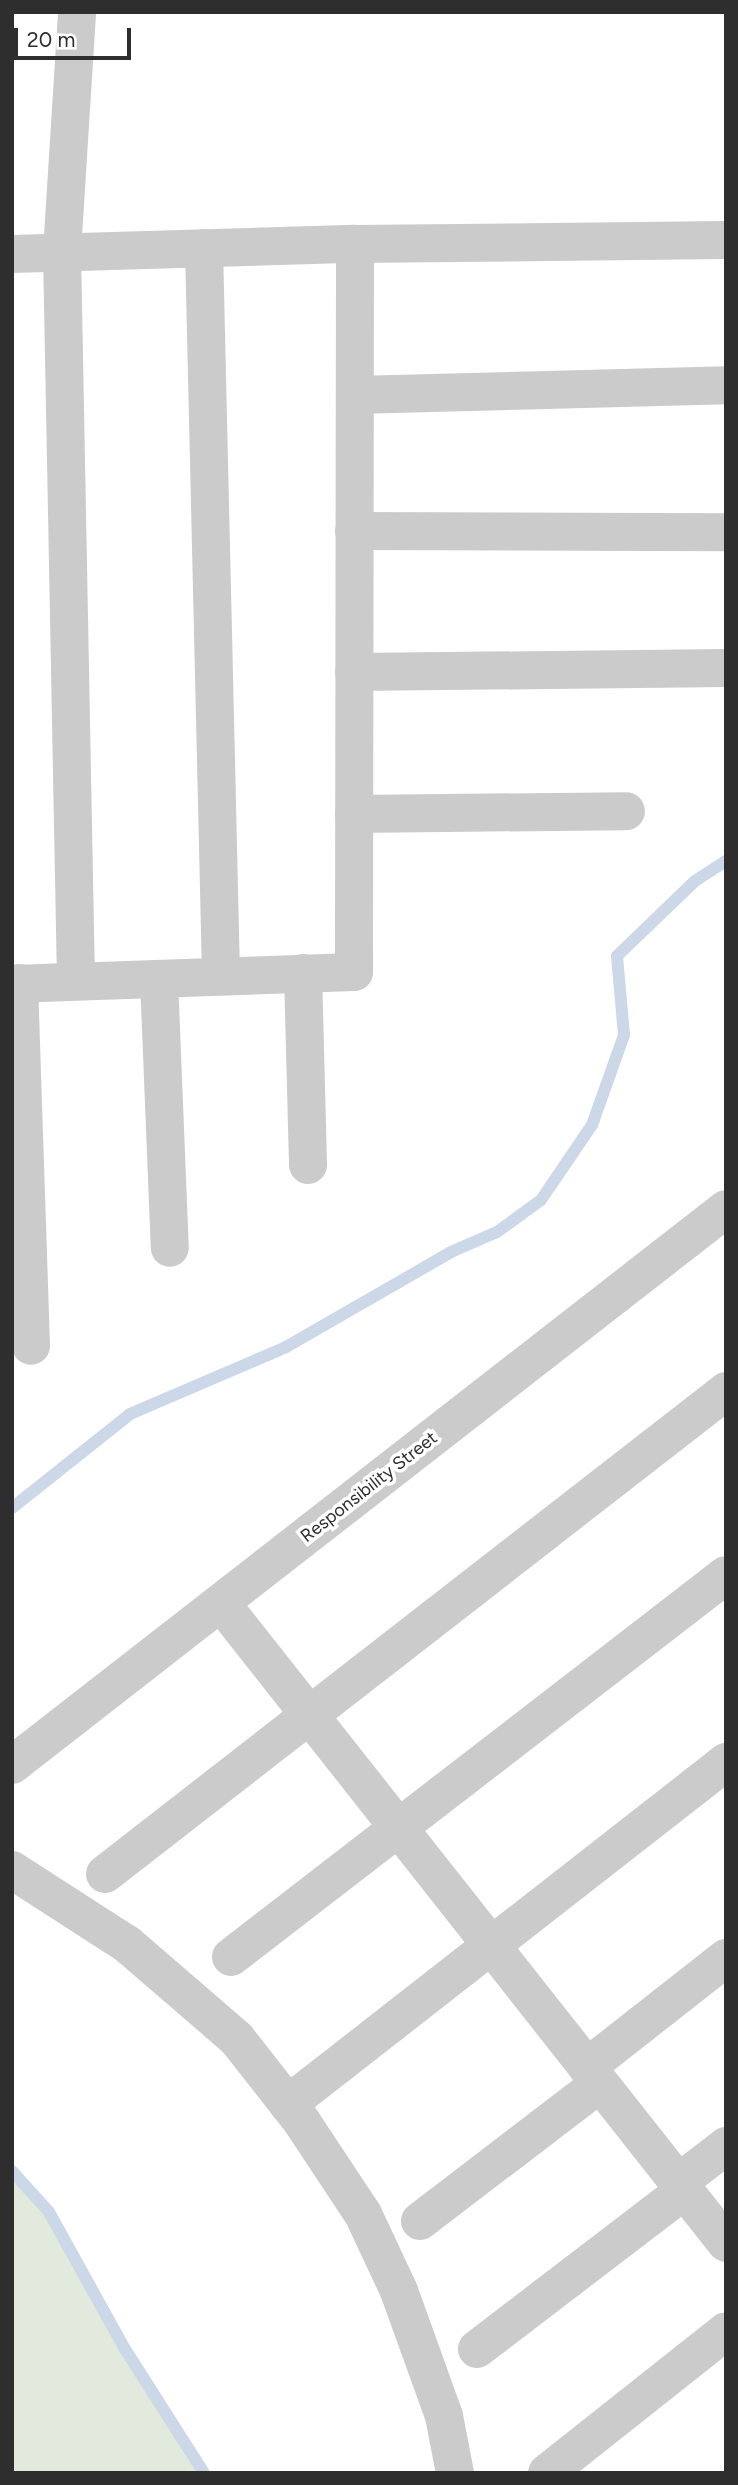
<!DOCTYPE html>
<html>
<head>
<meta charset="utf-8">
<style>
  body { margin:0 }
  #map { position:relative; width:738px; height:2485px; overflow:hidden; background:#fff; font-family:Figtree,sans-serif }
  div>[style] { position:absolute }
  .green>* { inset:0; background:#e2eade }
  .stream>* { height:12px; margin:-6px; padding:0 6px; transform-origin:6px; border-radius:6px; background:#ccd7e7 }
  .minor>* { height:38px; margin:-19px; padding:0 19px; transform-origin:19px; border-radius:19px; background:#cbcbcb }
  .tertiary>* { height:38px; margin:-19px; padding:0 19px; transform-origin:19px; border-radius:19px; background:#cbcbcb }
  span { translate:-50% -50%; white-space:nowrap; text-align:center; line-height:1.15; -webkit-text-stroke:7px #fff; paint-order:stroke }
  .street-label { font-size:18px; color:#2e2e2e }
  .frame { position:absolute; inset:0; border:14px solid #2e2e2e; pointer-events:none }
  .scale { position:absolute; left:14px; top:28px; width:117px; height:32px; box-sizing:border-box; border:4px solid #2e2e2e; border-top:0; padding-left:9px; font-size:21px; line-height:24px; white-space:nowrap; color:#2e2e2e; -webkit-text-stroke:5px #fff; paint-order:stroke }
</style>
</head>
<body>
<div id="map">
  <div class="green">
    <i style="clip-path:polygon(12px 2174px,49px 2212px,107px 2317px,204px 2473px,12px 2473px)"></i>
  </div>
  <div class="stream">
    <i style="left:12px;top:1508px;width:151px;rotate:-38.5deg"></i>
    <i style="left:130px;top:1414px;width:170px;rotate:-23.2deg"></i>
    <i style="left:286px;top:1347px;width:190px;rotate:-29.9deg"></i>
    <i style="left:451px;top:1252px;width:50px;rotate:-23.5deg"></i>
    <i style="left:497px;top:1232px;width:54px;rotate:-36deg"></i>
    <i style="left:541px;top:1200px;width:91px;rotate:-55.8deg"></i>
    <i style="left:592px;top:1125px;width:96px;rotate:-70.4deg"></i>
    <i style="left:624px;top:1035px;width:79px;rotate:-95.1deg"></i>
    <i style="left:617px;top:956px;width:108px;rotate:-43.9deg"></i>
    <i style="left:695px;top:881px;width:37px;rotate:-33deg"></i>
    <i style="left:12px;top:2171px;width:55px;rotate:47.9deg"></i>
    <i style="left:49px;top:2212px;width:157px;rotate:61deg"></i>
    <i style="left:125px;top:2349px;width:147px;rotate:57.5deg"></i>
  </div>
  <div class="minor">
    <i style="left:355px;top:244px;width:371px;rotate:-0.6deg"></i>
    <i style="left:204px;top:248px;width:728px;rotate:88.66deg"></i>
    <i style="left:12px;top:254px;width:343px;rotate:-1.7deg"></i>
    <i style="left:355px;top:244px;width:728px;rotate:90.08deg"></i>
    <i style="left:354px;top:972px;width:342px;rotate:178deg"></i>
    <i style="left:355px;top:395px;width:371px;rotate:-1.5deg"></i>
    <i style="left:354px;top:531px;width:372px;rotate:0.2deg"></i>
    <i style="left:354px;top:672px;width:372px;rotate:-0.6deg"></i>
    <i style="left:354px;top:814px;width:272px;rotate:-0.6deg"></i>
    <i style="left:303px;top:973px;width:192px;rotate:88.5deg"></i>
    <i style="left:159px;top:979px;width:269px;rotate:87.7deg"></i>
    <i style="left:76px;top:981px;width:729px;rotate:-91.1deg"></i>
    <i style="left:62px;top:252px;width:240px;rotate:-86.4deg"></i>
    <i style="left:19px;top:983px;width:363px;rotate:88.1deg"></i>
    <i style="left:221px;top:1603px;width:815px;rotate:51.72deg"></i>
    <i style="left:12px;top:1765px;width:905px;rotate:-37.91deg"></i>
    <i style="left:105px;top:1874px;width:787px;rotate:-37.87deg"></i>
    <i style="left:231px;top:1957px;width:625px;rotate:-37.66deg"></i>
    <i style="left:587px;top:2067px;width:177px;rotate:-38.1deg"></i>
    <i style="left:288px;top:2104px;width:556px;rotate:-37.98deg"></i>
    <i style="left:678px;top:2183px;width:61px;rotate:-37.6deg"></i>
    <i style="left:420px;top:2221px;width:225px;rotate:-37.4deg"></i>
    <i style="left:477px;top:2349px;width:260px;rotate:-37.4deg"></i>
    <i style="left:547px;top:2473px;width:228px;rotate:-38.4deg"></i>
  </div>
  <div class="tertiary">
    <i style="left:12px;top:1870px;width:137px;rotate:32.8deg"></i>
    <i style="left:127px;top:1944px;width:145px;rotate:40.8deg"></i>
    <i style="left:237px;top:2039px;width:105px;rotate:51.9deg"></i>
    <i style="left:302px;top:2122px;width:110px;rotate:56.5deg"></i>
    <i style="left:363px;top:2214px;width:85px;rotate:64.9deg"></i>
    <i style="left:399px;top:2291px;width:133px;rotate:70.2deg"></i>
    <i style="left:444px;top:2416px;width:58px;rotate:79.1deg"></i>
  </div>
  <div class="street-label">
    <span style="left:369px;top:1487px;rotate:-38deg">Responsibility Street</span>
  </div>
  <div class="frame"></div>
  <div class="scale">20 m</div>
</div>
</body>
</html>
